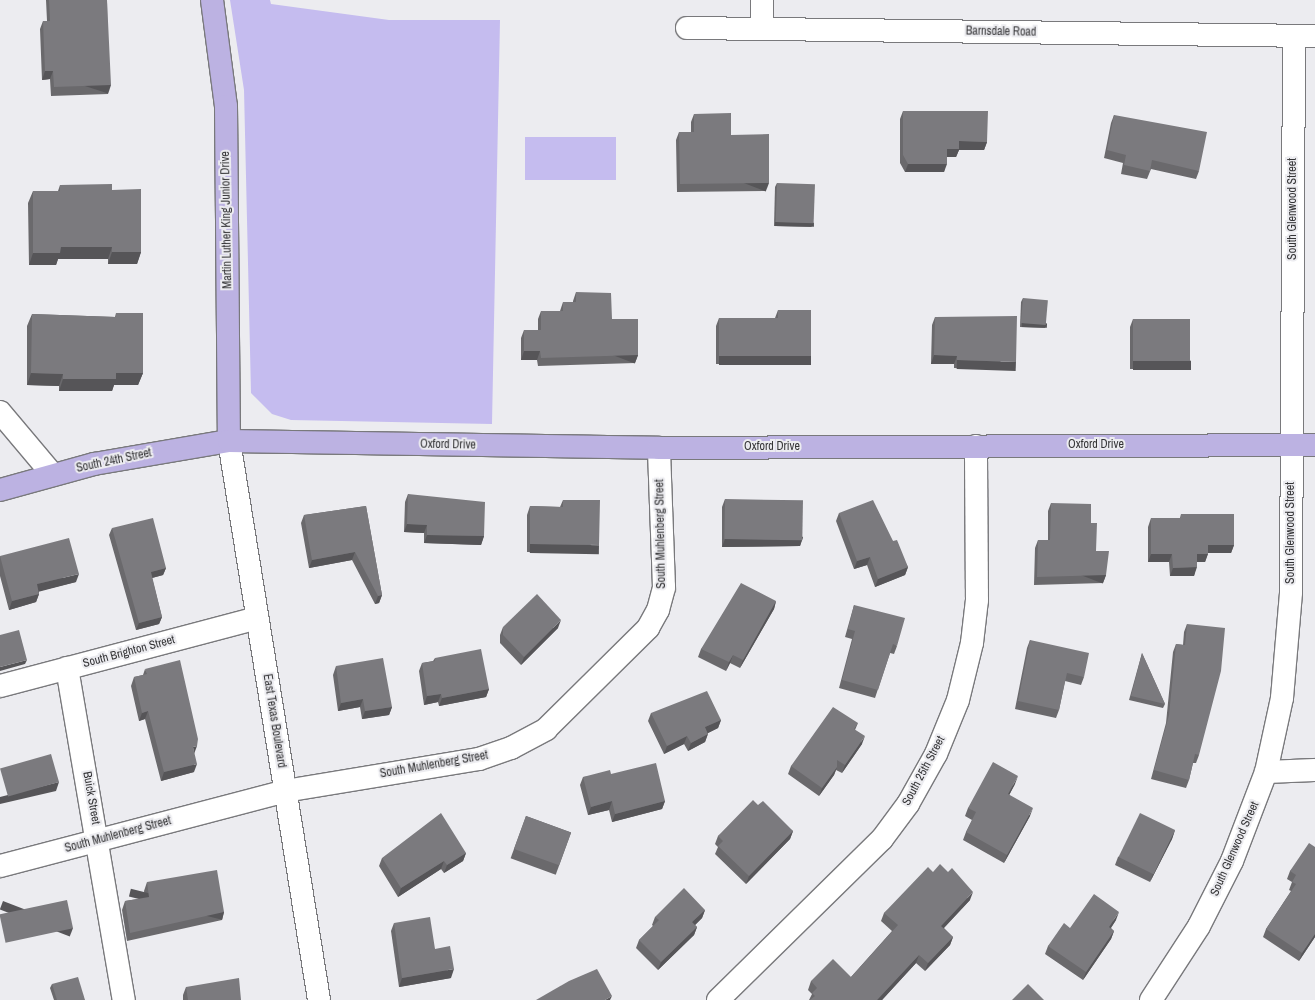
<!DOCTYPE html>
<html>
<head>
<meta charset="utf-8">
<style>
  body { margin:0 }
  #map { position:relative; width:1315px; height:1000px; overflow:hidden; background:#ececf0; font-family:"Archivo Narrow",sans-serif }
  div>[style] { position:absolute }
  .green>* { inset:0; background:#c5bcef; transform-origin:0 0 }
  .roads { filter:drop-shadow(1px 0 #79797c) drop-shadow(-1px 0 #79797c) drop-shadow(0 1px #79797c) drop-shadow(0 -1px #79797c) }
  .minor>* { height:22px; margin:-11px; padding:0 11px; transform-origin:11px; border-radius:11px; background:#fff }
  .major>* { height:22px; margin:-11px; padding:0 11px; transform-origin:11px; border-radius:11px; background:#bcb2e2 }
  .wall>* { inset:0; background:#6a696c; transform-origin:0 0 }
  .shaded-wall>* { inset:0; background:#565558; transform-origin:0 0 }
  .building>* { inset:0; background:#7b7a7e; transform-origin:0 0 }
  span { translate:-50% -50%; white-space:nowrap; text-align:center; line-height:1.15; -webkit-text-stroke:4px #ececf0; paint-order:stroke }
  .street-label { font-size:12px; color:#353537 }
</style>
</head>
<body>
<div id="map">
  <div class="green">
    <i style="clip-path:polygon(230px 0,270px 0,271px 4px,389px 20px,500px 20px,492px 424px,291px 420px,272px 414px,251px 393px,244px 90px)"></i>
    <i style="left:525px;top:137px;width:91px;height:43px"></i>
  </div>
  <div class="roads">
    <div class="minor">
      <i style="left:687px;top:28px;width:628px;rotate:0.73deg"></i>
      <i style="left:762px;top:28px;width:28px;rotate:-90deg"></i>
      <i style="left:0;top:412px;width:82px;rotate:49.9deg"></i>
      <i style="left:229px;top:441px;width:566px;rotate:80.85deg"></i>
      <i style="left:67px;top:668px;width:337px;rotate:80.3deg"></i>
      <i style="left:0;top:686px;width:266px;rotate:-14.8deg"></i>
      <i style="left:1266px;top:772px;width:49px;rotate:-2.3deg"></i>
      <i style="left:0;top:866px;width:295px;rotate:-14.7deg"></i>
      <i style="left:285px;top:791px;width:197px;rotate:-9.4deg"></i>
      <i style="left:479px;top:759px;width:34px;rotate:-19deg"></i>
      <i style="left:511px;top:748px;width:40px;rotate:-28deg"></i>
      <i style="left:546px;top:729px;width:144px;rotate:-44.7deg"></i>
      <i style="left:648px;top:628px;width:21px;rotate:-61deg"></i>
      <i style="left:658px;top:610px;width:24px;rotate:-75deg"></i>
      <i style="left:664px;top:587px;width:139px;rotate:-92.1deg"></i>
      <i style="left:718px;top:1000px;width:230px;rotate:-44.5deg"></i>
      <i style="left:882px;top:839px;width:44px;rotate:-53.4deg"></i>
      <i style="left:908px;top:804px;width:57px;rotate:-60.8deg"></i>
      <i style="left:936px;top:754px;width:58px;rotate:-67.8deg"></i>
      <i style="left:958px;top:700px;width:59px;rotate:-76.2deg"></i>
      <i style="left:972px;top:643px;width:43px;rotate:-83.4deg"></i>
      <i style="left:977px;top:600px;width:154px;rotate:-90.4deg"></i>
      <i style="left:1151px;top:1000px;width:88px;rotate:-57deg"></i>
      <i style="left:1199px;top:926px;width:73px;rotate:-63.1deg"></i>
      <i style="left:1232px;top:861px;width:95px;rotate:-69.1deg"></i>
      <i style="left:1266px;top:772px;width:76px;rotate:-77.8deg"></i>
      <i style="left:1282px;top:698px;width:106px;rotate:-85.1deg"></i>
      <i style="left:1291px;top:592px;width:556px;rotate:-89.69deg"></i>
    </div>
    <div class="major">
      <i style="left:212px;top:0;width:107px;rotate:82.5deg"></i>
      <i style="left:226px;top:106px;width:335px;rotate:89.5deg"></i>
      <i style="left:0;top:490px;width:98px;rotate:-15.5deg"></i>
      <i style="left:94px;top:464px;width:137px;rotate:-9.7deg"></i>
      <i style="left:229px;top:441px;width:430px;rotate:0.9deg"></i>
      <i style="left:659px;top:448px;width:656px;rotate:-0.26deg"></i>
    </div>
  </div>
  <div class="wall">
    <i style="clip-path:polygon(46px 0,107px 0,108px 94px,51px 96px,50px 79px,42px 80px,40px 29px,43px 21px,47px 21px)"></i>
    <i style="clip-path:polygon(903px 111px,987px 142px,984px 150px,959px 150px,956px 157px,947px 157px,944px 172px,905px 172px,900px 163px,900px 119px)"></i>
    <i style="clip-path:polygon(694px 114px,731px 135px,766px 191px,677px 192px,676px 140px,679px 132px,691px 132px,691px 122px)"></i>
    <i style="clip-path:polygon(1114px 115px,1199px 171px,1196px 179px,1151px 169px,1147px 179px,1121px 174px,1123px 163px,1104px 158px,1111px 123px)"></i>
    <i style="clip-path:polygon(777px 183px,812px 227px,774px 226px,775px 187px)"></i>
    <i style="clip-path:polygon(60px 185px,112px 190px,141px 252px,137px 264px,108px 264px,108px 259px,58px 259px,56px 265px,29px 265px,28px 203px,33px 191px,58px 191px)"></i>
    <i style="clip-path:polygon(576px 292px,612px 319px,638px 355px,635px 363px,538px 366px,537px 360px,521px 360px,521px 338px,524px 330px,538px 330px,538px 319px,541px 311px,560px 311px,563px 302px,573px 302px,573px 301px)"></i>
    <i style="clip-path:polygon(1023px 298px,1047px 324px,1045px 328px,1020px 327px,1021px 302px)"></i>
    <i style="clip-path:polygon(778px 310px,811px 356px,808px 364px,716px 364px,716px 326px,719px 318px,775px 318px)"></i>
    <i style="clip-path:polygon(116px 313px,143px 373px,138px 385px,114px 385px,112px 391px,59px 391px,59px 386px,27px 385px,27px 326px,32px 314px,115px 317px)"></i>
    <i style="clip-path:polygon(935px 317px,1013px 370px,954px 368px,954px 364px,931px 364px,932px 325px)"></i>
    <i style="clip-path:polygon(1133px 319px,1191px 361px,1188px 369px,1130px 369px,1130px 327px)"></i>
    <i style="clip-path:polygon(408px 494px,484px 536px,481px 545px,424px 543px,424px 533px,404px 532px,405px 502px)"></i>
    <i style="clip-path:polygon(725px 499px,803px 537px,800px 546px,722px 547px,722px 507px)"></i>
    <i style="clip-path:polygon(563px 500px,596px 553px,527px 552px,527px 515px,530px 506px,560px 507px)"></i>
    <i style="clip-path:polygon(1051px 503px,1091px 523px,1096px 551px,1106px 575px,1103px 583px,1034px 585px,1035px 548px,1038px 540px,1048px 540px,1048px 511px)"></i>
    <i style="clip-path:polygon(366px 506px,382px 595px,379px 603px,375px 604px,352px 560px,309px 568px,301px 523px,304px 515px)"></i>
    <i style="clip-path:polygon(839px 513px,893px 541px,908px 567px,905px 575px,875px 587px,867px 565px,854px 569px,836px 521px)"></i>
    <i style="clip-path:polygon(1181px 514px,1234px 545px,1231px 553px,1208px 553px,1205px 562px,1197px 562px,1194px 576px,1170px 576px,1169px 562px,1148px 562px,1148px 527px,1151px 518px,1180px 518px)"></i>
    <i style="clip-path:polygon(112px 528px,166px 568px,163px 575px,152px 578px,162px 617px,159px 624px,136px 630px,109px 535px)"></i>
    <i style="clip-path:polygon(0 556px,76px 582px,39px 591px,39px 594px,36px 602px,9px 610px,0 576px)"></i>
    <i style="clip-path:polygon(776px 601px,774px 609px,740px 668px,730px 663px,726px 671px,698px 657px,701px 649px)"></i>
    <i style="clip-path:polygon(854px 605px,897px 646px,894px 654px,890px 653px,875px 698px,839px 688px,852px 639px,845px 637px)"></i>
    <i style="clip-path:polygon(1187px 624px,1199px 755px,1196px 763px,1193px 763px,1189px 780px,1186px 788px,1151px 779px,1166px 723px,1173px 652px,1176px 644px,1183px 645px,1184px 632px)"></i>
    <i style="clip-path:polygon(503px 627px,558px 628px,521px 665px,500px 643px,500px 635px)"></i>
    <i style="clip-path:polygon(1030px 640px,1084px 677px,1081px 685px,1065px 681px,1059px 710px,1056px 718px,1015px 709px,1027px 648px)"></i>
    <i style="clip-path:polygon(1142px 653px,1165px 704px,1163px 708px,1129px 700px)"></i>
    <i style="clip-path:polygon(435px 658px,489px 689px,486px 697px,439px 706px,438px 702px,424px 705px,419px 671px,422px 663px,433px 661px)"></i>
    <i style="clip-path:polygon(336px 666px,392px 707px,389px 715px,362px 719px,360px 707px,338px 711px,333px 675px)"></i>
    <i style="clip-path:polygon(145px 669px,194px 754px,194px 772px,161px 781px,145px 719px,139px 721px,131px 686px,134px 677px,143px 675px)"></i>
    <i style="clip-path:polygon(651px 713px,721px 720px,718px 728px,708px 733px,705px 742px,688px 751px,684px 744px,664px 754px,648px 721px)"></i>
    <i style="clip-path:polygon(858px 723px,855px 730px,862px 744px,842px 773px,836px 770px,834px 775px,819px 796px,788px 774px,791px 766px)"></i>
    <i style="clip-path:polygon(611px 774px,665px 801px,662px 809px,612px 822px,609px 810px,588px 815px,580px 785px,583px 777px)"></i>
    <i style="clip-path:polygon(1015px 784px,1009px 795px,1030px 816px,1004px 863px,963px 840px,966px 832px,972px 820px,965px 816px,968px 808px)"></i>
    <i style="clip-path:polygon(758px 805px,793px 831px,790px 839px,746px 884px,715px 854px,718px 847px,715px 844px,718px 836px)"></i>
    <i style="left:526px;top:816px;width:48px;height:45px;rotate:20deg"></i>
    <i style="clip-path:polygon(1175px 830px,1172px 839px,1150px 882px,1115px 865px,1118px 857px)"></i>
    <i style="clip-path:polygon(1315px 847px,1315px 937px,1299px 961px,1263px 937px,1266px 929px,1291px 891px,1289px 890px,1292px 882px,1287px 879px,1290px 871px)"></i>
    <i style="clip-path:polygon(466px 853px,463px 861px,444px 873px,441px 869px,398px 897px,379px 866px,382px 858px)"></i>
    <i style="clip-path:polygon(933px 872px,970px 900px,944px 928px,953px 937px,950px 945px,925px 971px,916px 963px,882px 1000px,809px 1000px,812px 994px,808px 990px,811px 981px,851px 977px,892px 931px,881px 921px,884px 913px)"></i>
    <i style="clip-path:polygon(147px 882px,224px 912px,222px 920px,127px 941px,122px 910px,125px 901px,145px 898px,144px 891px)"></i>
    <i style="clip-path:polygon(705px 910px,702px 918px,695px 925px,697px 927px,694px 935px,658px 970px,636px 948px,639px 940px,653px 926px,652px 925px,655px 917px)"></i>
    <i style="clip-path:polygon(1116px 920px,1111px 928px,1114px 931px,1111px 939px,1083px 980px,1045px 954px,1048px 946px,1070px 928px)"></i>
    <i style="clip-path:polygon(394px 923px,435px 949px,451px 978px,399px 987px,391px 931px)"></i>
    <i style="clip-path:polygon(52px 984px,85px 1000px,54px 1000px,50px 988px)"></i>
    <i style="clip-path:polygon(186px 987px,241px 1000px,183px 1000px,183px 995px)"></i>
  </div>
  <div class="shaded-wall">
    <i style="clip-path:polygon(45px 71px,53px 71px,50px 79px,42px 80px)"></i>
    <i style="left:111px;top:85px;width:9px;height:57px;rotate:108deg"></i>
    <i style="clip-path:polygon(959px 141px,987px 142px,984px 150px,959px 150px,956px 157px,944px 157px,947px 149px)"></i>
    <i style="clip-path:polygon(908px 164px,947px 164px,944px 172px,905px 172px)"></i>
    <i style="left:769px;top:183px;width:9px;height:89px;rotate:111deg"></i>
    <i style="left:775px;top:222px;width:39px;height:4px;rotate:1deg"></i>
    <i style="clip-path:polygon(61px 247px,112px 247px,108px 259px,58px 259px,56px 265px,29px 265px,33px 253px)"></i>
    <i style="clip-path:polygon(112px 252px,141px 252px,137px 264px,108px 264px)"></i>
    <i style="left:1022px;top:323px;width:25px;height:4px;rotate:2deg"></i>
    <i style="clip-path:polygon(524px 351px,540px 351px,537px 360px,521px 360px)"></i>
    <i style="left:638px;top:355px;width:9px;height:97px;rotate:111deg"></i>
    <i style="clip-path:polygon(934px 355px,957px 356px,954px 364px,931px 364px)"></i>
    <i style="left:719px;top:356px;width:92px;height:9px"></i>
    <i style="left:957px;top:360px;width:59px;height:9px;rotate:2deg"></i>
    <i style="left:1133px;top:361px;width:58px;height:9px"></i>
    <i style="clip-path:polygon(31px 373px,63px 374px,59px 386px,27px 385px)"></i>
    <i style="clip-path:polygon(116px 373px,143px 373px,138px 385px,114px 385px,112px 391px,59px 391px,63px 379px)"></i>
    <i style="clip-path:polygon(407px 524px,427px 525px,424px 533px,404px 532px)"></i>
    <i style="clip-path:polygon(427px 535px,484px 536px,481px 545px,424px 543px)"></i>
    <i style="clip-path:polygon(803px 537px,800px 546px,722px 547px,725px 539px)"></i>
    <i style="left:530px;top:544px;width:69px;height:9px;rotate:1deg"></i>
    <i style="clip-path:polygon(1208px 545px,1234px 545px,1231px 553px,1205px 553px)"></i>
    <i style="clip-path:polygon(355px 552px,352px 560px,309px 568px,312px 560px)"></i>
    <i style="clip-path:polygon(1151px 554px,1172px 554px,1169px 562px,1148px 562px)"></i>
    <i style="clip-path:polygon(1197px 554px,1208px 554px,1205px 562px,1194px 562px)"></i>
    <i style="clip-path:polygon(870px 557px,867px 565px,854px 569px,857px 561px)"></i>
    <i style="clip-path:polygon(908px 567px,905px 575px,875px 587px,878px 579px)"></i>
    <i style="clip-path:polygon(1197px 567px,1194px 576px,1170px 576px,1173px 568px)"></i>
    <i style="clip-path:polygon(166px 568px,163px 575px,148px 579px,151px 572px)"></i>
    <i style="clip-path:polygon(79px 574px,76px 582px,34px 593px,37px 584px)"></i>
    <i style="left:1106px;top:575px;width:9px;height:69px;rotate:111deg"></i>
    <i style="clip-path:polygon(39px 594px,36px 602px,9px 610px,12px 601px)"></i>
    <i style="clip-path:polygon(382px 595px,379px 603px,375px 604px,378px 596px)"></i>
    <i style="clip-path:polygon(776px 601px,774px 609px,740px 668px,743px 660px)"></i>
    <i style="clip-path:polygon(162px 617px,159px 624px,136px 630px,139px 623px)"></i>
    <i style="clip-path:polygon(561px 620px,558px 628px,521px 665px,524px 657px)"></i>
    <i style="clip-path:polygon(733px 655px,730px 663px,726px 671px,729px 662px)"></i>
    <i style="clip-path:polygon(27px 660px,25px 664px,0 671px,0 667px)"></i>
    <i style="clip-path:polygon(489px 689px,486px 697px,439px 706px,442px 698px)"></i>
    <i style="clip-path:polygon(441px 694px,438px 702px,424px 705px,427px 696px)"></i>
    <i style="clip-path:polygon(363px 699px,360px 707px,338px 711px,341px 703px)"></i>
    <i style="clip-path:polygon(392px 707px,389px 715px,362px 719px,365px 711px)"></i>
    <i style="clip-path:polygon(148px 711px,145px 719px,139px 721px,142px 713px)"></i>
    <i style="clip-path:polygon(721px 720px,718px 728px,702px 736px,705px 727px)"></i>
    <i style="clip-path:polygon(708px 734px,705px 742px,688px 751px,691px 743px)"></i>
    <i style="clip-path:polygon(687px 736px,684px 744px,664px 754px,667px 746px)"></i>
    <i style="clip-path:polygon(865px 736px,862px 744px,842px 773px,845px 765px)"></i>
    <i style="clip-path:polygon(197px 746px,194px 754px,193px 747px)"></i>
    <i style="clip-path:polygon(197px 764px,194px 772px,161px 781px,164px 772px)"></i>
    <i style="clip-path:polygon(837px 767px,834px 775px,819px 796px,822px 788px)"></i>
    <i style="clip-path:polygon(1018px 776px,1015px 784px,1005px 803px,1008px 794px)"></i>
    <i style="clip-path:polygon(59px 782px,56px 791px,0 804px,0 797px)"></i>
    <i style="clip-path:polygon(612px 801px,609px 810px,588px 815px,591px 807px)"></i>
    <i style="clip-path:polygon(665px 801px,662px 809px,612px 822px,615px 814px)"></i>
    <i style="clip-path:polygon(1033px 808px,1030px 816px,1004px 863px,1007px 855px)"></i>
    <i style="clip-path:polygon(1175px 830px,1172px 839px,1150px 882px,1153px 874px)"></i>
    <i style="clip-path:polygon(793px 831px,790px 839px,746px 884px,749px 876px)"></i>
    <i style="clip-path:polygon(466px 853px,463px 861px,444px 873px,447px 865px)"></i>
    <i style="clip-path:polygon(444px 861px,441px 869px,398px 897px,401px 888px)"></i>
    <i style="clip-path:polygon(973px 892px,970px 900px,938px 934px,941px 926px)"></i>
    <i style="clip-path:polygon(705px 910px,702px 918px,689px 931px,692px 922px)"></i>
    <i style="left:224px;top:912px;width:8px;height:96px;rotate:104deg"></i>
    <i style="clip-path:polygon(1119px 912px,1116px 920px,1106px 935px,1109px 927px)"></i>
    <i style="clip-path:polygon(697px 927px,694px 935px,658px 970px,661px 962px)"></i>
    <i style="left:73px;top:928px;width:9px;height:75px;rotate:111deg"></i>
    <i style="clip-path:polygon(1114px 931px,1111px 939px,1083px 980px,1086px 972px)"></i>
    <i style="clip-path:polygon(1315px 934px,1315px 937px,1299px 961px,1302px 953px)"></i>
    <i style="clip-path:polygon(953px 937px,950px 945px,925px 971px,928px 963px)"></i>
    <i style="clip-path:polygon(919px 955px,916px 963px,882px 1000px,877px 1000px)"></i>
    <i style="clip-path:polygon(454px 969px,451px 978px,399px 987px,402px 978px)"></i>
    <i style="clip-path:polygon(612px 996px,610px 1000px,605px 1000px)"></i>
  </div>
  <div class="building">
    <i style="clip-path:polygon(49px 0,107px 0,111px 85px,54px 87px,53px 71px,45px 71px,43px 21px,50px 21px)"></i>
    <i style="clip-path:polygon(903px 111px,988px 111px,987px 142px,959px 141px,959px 149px,947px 149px,947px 164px,908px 164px,903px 155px)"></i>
    <i style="clip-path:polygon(731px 113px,731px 135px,769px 134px,769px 183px,680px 184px,679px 132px,694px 132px,694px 114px)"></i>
    <i style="clip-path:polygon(1114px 115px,1207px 132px,1199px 171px,1152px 160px,1150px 171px,1124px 165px,1126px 155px,1107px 150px)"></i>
    <i style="left:777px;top:183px;width:38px;height:39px;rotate:2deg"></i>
    <i style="clip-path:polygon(112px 184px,112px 190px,141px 189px,141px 252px,112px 252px,112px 247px,61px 247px,60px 253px,33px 253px,33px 191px,60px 191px,60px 185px)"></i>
    <i style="clip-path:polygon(576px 292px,611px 293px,612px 319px,638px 319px,638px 355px,541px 358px,540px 351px,524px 351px,524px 330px,541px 330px,541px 311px,563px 311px,563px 302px,576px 302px)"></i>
    <i style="left:1023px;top:298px;width:25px;height:25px;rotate:5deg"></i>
    <i style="clip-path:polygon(778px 310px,811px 310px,811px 356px,719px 356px,719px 318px,778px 318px)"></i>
    <i style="clip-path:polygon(116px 313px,143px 313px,143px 373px,116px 373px,116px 379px,63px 379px,63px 374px,31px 373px,32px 314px,116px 317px)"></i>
    <i style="clip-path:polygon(1017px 316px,1016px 362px,957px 360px,957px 356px,934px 355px,935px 317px)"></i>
    <i style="left:1133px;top:319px;width:57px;height:42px"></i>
    <i style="clip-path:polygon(408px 494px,485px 502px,484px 536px,427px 535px,427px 525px,407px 524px)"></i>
    <i style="left:725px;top:499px;width:78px;height:40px;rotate:1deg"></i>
    <i style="clip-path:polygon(563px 500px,600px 500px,599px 545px,530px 544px,530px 506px,563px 507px)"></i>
    <i style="clip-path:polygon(873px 500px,893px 541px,897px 540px,908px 567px,878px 579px,870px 557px,857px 561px,839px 513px)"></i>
    <i style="clip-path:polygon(1051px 503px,1091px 504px,1091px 523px,1097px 523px,1096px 551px,1109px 551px,1106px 575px,1037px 577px,1038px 540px,1050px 540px)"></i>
    <i style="clip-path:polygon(366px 506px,382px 595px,378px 596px,355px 552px,312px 560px,304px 515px)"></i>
    <i style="clip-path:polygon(1181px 514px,1234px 514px,1234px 545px,1208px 545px,1208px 554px,1197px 554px,1197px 567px,1173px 568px,1172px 554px,1151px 554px,1151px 518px,1181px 518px)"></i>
    <i style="clip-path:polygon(153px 518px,166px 568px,151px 572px,162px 617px,139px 623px,112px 528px)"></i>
    <i style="clip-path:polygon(69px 538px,79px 574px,37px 584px,39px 594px,12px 601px,0 556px)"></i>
    <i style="clip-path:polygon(741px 583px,776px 601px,743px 660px,733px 655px,729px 662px,701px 649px)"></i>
    <i style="clip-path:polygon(537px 594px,561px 620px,524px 657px,503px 635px,503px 627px)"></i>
    <i style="clip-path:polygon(854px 605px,905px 618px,897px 646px,893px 644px,878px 690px,842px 680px,855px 631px,848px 629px)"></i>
    <i style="clip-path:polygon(1187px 624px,1225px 628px,1221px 671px,1199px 755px,1195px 754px,1189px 780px,1154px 770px,1169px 715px,1176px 644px,1185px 645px)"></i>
    <i style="clip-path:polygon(19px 630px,27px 660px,0 667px,0 635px)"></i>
    <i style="clip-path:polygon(1030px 640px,1089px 653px,1084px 677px,1067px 673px,1059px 710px,1018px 701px)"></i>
    <i style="clip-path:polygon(481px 649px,489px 689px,442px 698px,441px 694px,427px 696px,422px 663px,435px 661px,435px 658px)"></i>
    <i style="clip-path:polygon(1142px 653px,1165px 704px,1131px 696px)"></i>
    <i style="clip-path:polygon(383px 658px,392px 707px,365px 711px,363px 699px,341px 703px,336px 666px)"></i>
    <i style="clip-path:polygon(180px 660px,198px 739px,197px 746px,193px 747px,197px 764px,164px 772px,148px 711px,142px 713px,134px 677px,147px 674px,145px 669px)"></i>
    <i style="clip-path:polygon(707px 691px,721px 720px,705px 727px,708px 734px,691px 743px,687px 736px,667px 746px,651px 713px)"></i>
    <i style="clip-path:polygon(833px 707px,858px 723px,854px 729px,865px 736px,845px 765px,837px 760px,837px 767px,822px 788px,791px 766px)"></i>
    <i style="left:51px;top:754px;width:29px;height:53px;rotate:74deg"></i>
    <i style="clip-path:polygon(993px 762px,1018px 776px,1008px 794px,1033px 808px,1007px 855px,966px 832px,976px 812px,968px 808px)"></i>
    <i style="clip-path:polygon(656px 763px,665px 801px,615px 814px,612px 801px,591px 807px,583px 777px,610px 770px,611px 774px)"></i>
    <i style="clip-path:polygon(753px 800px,758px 805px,763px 801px,793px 831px,749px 876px,718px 846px,723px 841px,718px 836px)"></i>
    <i style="clip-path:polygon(441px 813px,466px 853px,447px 865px,444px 861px,401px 888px,382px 858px)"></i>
    <i style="left:1140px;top:813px;width:39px;height:49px;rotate:26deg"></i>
    <i style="left:526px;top:816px;width:48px;height:35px;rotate:20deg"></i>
    <i style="clip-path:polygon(1309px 843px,1315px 847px,1315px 934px,1302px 953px,1266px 929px,1296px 884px,1292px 882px,1296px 875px,1290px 871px)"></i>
    <i style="clip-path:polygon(940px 864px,948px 872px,952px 868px,973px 892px,941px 926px,953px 937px,928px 963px,919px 955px,877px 1000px,810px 1000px,815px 996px,812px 993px,817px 988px,811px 981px,833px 959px,851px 977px,898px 925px,884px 913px,928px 867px,933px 872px)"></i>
    <i style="clip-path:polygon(217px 870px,224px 912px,130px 933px,125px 901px,149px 897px,147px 882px)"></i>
    <i style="clip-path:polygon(684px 888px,705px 910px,692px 922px,697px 927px,661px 962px,639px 940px,659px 920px,655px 917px)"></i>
    <i style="clip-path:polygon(1094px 894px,1119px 912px,1109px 927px,1114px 931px,1086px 972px,1048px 946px,1064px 923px,1070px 928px)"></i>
    <i style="left:67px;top:900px;width:29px;height:69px;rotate:78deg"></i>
    <i style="clip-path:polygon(430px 917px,435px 949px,450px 946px,454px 969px,402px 978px,394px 923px)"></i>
    <i style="clip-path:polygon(597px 969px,612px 996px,605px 1000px,536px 1000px,569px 981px)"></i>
    <i style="clip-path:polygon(78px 977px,85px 1000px,57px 1000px,52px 984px)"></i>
    <i style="clip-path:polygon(239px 978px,241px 1000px,188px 1000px,186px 987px)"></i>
    <i style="clip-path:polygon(1028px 984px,1044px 1000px,1012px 1000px)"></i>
  </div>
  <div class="street-label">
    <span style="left:1001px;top:32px;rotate:1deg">Barnsdale Road</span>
    <span style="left:1293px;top:209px;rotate:-90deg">South Glenwood Street</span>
    <span style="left:227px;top:220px;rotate:-91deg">Martin Luther King Junior Drive</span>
    <span style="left:448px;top:445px;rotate:1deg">Oxford Drive</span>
    <span style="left:1096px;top:445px">Oxford Drive</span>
    <span style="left:772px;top:447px">Oxford Drive</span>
    <span style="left:114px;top:461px;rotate:-12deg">South 24th Street</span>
    <span style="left:1291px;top:533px;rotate:-90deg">South Glenwood Street</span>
    <span style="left:661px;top:534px;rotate:-91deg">South Muhlenberg Street</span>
    <span style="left:129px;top:652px;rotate:-15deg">South Brighton Street</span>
    <span style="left:274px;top:721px;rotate:81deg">East Texas Boulevard</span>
    <span style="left:434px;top:765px;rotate:-10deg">South Muhlenberg Street</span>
    <span style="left:924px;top:771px;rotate:-62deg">South 25th Street</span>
    <span style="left:91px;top:798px;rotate:80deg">Buick Street</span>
    <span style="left:118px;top:835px;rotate:-15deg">South Muhlenberg Street</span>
    <span style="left:1235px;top:849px;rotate:-66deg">South Glenwood Street</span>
  </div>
</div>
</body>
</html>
